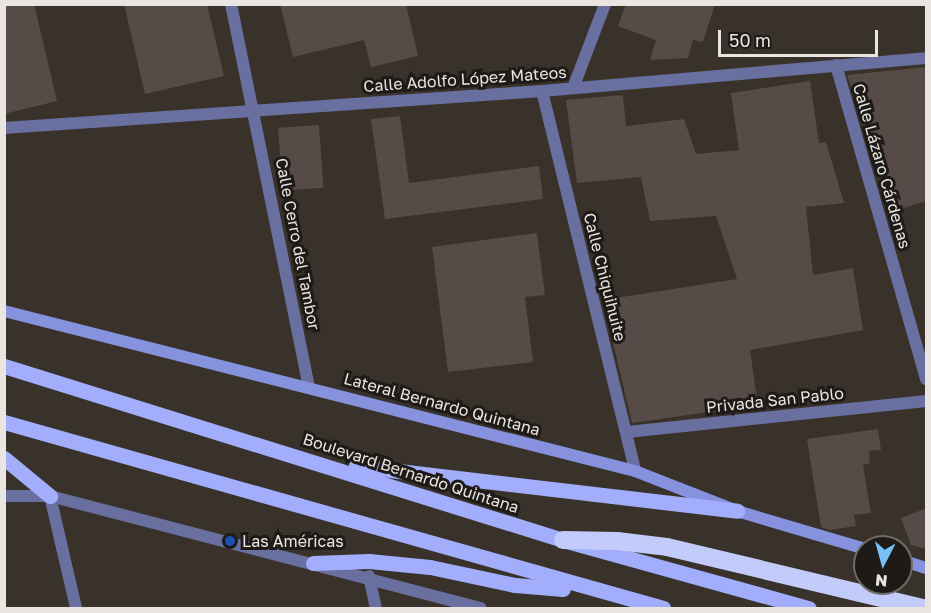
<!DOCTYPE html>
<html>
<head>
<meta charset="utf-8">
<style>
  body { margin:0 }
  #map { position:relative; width:931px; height:613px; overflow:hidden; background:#38322a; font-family:"Golos Text",sans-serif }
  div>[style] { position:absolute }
  .building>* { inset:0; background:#564b46; transform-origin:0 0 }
  .street>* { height:12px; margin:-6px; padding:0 6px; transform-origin:6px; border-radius:6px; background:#6970a0 }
  .secondary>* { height:12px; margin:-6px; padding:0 6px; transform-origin:6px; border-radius:6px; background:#8792de }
  .primary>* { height:15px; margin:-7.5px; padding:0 7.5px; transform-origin:7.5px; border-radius:7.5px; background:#a2aefc }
  .highway>* { height:18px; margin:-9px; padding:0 9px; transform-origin:9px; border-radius:9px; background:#c3cbfa }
  .dots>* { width:16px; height:16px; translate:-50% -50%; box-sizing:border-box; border:3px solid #1d1a17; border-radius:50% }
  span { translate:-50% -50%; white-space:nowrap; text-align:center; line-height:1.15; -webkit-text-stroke:6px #1d1a17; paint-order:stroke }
  .street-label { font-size:16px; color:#eae5e0 }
  .poi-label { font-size:16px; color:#eae5e0 }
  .left { translate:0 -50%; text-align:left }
  .frame { position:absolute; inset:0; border:6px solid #eae5e0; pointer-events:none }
  .north { position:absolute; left:853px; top:535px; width:60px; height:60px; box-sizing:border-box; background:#1d1a17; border:2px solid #6f6b67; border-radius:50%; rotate:186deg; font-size:16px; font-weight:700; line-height:24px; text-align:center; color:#eae5e0 }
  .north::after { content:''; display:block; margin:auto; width:21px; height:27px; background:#76c0f7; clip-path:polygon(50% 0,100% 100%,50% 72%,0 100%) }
  .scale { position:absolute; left:718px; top:30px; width:160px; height:27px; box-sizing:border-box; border:3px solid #eae5e0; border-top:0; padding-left:8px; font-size:18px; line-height:21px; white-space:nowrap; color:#eae5e0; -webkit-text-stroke:4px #1d1a17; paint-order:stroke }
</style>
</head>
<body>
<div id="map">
  <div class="building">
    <i style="clip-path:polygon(4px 4px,34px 4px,57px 101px,4px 114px)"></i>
    <i style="clip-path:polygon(124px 4px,207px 4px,224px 76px,145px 94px)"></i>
    <i style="clip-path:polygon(280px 4px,406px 4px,418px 56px,371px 67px,364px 40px,293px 57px)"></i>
    <i style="clip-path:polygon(626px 4px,715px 4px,703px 42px,693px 40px,688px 58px,650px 60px,656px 40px,618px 26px)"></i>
    <i style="clip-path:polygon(927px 67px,927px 201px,893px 211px,847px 75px)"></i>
    <i style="clip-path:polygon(810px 81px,819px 143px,826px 142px,844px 203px,806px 207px,813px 275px,853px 268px,863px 330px,750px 350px,758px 405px,632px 423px,603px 300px,737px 279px,716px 216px,650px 221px,641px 177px,577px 183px,566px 100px,623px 95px,626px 126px,684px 119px,696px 154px,739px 150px,731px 93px)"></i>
    <i style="clip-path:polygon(400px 116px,409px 183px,539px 166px,543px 199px,385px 219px,371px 119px)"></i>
    <i style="left:319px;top:125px;width:63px;height:41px;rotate:86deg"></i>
    <i style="clip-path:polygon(537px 233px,545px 295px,525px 297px,533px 362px,448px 372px,432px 247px)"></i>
    <i style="clip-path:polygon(878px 429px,881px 450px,869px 451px,870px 463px,863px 465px,871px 513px,854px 515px,856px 526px,830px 530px,821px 527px,807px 439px)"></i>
    <i style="clip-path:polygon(927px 508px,927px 549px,911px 545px,901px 518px)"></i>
  </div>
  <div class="street">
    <i style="left:231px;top:4px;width:390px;rotate:78.5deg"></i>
    <i style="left:836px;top:65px;width:327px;rotate:74deg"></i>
    <i style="left:573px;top:88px;width:90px;rotate:-69.1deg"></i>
    <i style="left:542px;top:91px;width:391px;rotate:76.2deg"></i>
    <i style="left:4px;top:128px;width:539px;rotate:-3.93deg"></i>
    <i style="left:542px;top:91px;width:385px;rotate:-4.9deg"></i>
    <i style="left:627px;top:432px;width:301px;rotate:-5.9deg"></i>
    <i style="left:4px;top:496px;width:46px"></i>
    <i style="left:50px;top:496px;width:445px;rotate:14.6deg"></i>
    <i style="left:50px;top:496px;width:115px;rotate:76.9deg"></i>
    <i style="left:369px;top:576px;width:33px;rotate:78deg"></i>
  </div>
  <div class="secondary">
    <i style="left:4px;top:311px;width:651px;rotate:14.23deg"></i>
    <i style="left:635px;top:471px;width:110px;rotate:21.4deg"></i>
    <i style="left:737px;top:511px;width:134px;rotate:16.5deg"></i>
    <i style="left:901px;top:560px;width:26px;rotate:18deg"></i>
  </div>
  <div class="primary">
    <i style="left:4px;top:366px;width:585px;rotate:17.29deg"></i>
    <i style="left:563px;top:540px;width:255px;rotate:15.5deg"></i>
    <i style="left:4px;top:422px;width:685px;rotate:15.76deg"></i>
    <i style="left:4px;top:458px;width:60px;rotate:39.6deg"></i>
    <i style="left:356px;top:466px;width:384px;rotate:6.7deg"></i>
    <i style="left:313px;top:563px;width:56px;rotate:-2deg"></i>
    <i style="left:369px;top:561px;width:61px;rotate:5.6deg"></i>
    <i style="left:430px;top:567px;width:87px;rotate:12deg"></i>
    <i style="left:515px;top:585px;width:48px;rotate:4.8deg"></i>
  </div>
  <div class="highway">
    <i style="left:563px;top:540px;width:54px;rotate:1.1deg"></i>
    <i style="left:617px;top:541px;width:50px;rotate:6.8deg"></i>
    <i style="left:667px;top:547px;width:264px;rotate:13.4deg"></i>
  </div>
  <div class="dots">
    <i style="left:230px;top:541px;background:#1a4fb4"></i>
  </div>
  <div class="street-label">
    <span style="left:465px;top:79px;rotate:-4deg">Calle Adolfo López Mateos</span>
    <span style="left:882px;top:166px;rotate:74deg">Calle Lázaro Cárdenas</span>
    <span style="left:298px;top:244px;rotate:79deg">Calle Cerro del Tambor</span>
    <span style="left:605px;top:277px;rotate:76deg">Calle Chiquihuite</span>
    <span style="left:775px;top:400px;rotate:-6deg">Privada San Pablo</span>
    <span style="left:442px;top:404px;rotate:15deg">Lateral Bernardo Quintana</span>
    <span style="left:411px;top:473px;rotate:18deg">Boulevard Bernardo Quintana</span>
  </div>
  <div class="poi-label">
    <span class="left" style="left:242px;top:541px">Las Américas</span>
  </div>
  <div class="frame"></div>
  <div class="north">N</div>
  <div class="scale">50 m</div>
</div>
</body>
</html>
